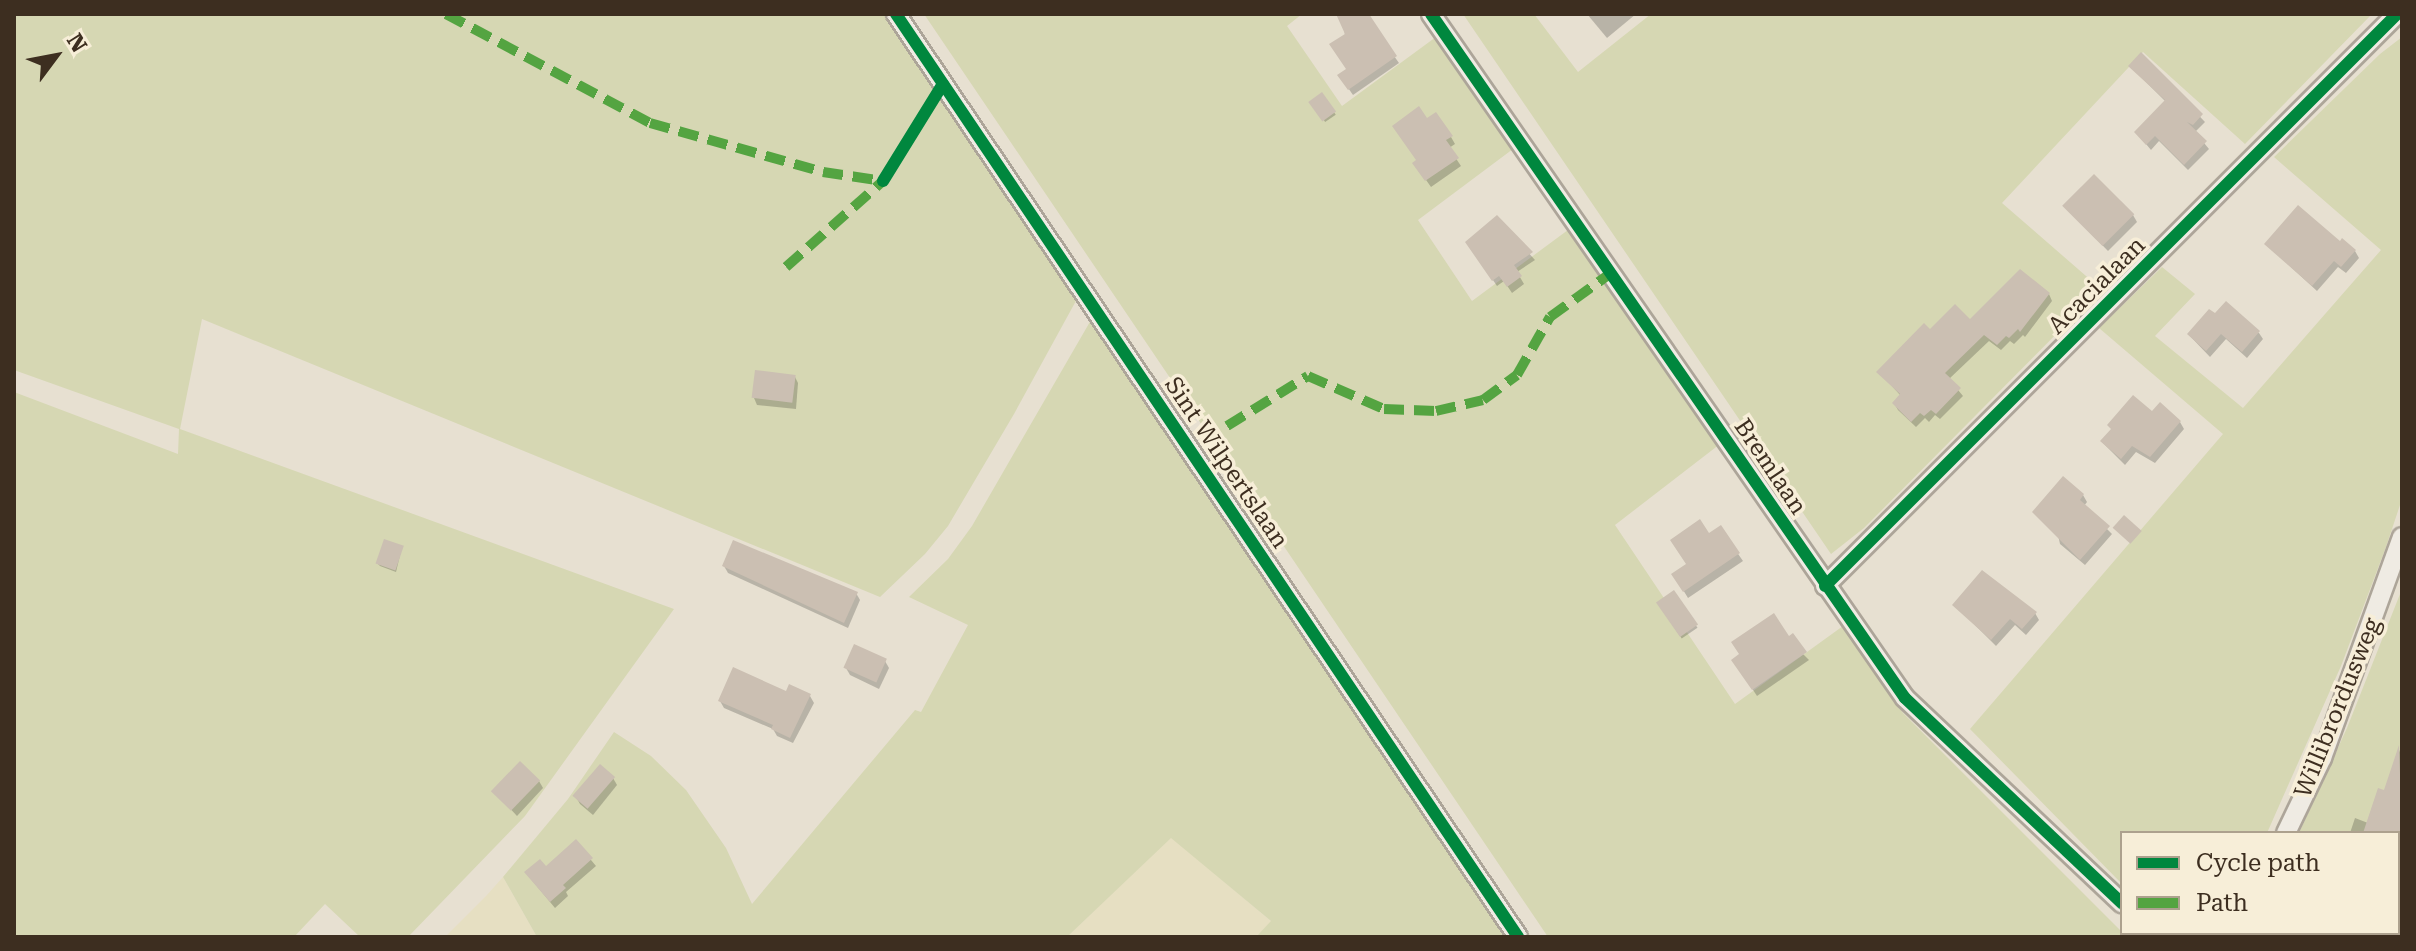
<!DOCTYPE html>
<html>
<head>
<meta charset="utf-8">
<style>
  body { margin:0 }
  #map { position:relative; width:2416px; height:951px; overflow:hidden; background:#e7e0d1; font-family:"Roboto Serif",serif }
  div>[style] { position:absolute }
  .farmland>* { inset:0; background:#e6dfc2 }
  .green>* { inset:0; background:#d6d7b3 }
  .shadow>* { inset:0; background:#0003; transform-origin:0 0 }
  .building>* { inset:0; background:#cbbfb2; transform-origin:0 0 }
  .roads { filter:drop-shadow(2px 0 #ada599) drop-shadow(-2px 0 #ada599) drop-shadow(0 2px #ada599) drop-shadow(0 -2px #ada599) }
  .minor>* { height:18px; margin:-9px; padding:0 9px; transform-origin:9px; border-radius:9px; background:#efebe3 }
  .quiet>* { height:10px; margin-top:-5px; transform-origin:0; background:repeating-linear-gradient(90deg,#54a441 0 20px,transparent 0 30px) }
  .cycleway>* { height:12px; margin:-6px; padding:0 6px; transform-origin:6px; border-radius:6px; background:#00873e }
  span { translate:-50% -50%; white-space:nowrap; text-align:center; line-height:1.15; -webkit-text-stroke:7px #f7eed8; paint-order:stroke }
  .street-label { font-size:24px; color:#3d2e20 }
  .frame { position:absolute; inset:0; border:16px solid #3d2e20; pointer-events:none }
  .legend { position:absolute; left:2120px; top:831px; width:280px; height:104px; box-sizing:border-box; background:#f7eed8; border:2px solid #ada18e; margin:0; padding:10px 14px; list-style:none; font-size:24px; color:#3d2e20 }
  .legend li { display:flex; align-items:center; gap:16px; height:40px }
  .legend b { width:40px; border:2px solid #ada18e }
  .north { position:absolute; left:16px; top:16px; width:80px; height:80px; -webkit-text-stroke:6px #f7eed8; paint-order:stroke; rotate:58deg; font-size:22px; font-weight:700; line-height:32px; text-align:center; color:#3d2e20 }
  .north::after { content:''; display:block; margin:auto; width:28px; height:36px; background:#3d2e20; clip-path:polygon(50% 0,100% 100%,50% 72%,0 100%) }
</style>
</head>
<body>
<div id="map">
  <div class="farmland">
    <i style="clip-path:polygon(1171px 837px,1272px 922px,1256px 937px,1067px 937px)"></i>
    <i style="clip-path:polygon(503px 877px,537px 937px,445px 937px,487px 895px)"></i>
  </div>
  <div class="green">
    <i style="clip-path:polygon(14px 14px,884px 14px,1077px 299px,1014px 414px,948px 526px,925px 554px,880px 597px,202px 319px,180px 429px,674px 609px,525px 816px,408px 937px,360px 937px,325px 904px,294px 937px,14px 937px,14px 392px,178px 454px,179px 429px,14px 370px)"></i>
    <i style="clip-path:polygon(924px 14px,1302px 14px,1287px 26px,1342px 106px,1440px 34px,1517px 146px,1418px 220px,1472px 301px,1572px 227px,1720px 444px,1615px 525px,1735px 704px,1843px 626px,1903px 713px,2127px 937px,1548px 937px)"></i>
    <i style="clip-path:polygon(1463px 14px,1534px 14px,1578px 72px,1651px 14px,2372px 14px,2245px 144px,2143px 52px,2002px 203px,2101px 289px,1864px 528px,1831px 554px)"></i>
    <i style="clip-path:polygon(2402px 37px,2402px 499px,2386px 547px,2341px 666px,2267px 833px,2122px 833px,2122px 884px,1970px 729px,2223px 434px,2099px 328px,2162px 267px,2195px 294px,2155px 336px,2243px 408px,2381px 250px,2274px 157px,2380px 54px)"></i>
    <i style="clip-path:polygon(1091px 320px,1511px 937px,1256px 937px,1271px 921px,1171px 838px,1067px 937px,537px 937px,503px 877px,568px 799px,614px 732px,651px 756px,686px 790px,726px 848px,752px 904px,915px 710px,921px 712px,968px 625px,909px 597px,948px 559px,972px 526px)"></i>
    <i style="clip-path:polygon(2402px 589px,2402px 937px,2249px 937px,2250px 933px,2398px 933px,2398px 833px,2299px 833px,2347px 728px)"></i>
  </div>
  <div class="shadow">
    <i style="clip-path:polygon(1343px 14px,1364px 14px,1399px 63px,1353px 95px,1344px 82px,1348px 70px)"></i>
    <i style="clip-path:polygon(1587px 14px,1636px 14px,1607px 38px)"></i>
    <i style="clip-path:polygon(2141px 55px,2205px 122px,2195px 132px,2209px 149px,2188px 170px,2159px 141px,2151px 150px,2136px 132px,2166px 102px,2130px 66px)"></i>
    <i style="left:1322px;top:95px;width:24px;height:13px;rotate:55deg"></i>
    <i style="clip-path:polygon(1427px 120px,1451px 137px,1455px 144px,1449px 148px,1461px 166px,1431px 187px,1419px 170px,1418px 161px)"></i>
    <i style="clip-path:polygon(2064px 206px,2133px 215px,2137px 222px,2108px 251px)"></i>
    <i style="clip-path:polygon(1497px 218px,1535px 260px,1517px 272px,1524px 284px,1512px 293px,1504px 281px,1497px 286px,1472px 249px)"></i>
    <i style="clip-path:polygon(2340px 244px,2355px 251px,2359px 258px,2346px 273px,2338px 267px,2317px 291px,2267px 245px)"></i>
    <i style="clip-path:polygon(2049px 294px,2052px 301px,2025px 337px,2023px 335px,2014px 344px,2010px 341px,2001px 350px,1989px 341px,1949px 379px,1963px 396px,1940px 419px,1935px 415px,1929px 422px,1925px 418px,1916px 427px,1898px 410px,1894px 403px,1901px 396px,1879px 372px,1930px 331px,1970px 322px)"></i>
    <i style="clip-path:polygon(2215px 316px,2259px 333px,2263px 339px,2247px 358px,2226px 339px,2210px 357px,2189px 335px)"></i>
    <i style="clip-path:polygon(795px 377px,798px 383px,796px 409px,757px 405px,754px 398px)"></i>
    <i style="clip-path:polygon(2152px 414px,2180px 422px,2184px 429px,2155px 463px,2136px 452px,2125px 465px,2102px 442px)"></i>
    <i style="clip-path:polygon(2083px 495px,2087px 502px,2084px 506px,2112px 534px,2085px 565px,2060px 544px,2058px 535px,2035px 512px)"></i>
    <i style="clip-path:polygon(1720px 528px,1743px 561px,1688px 598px,1674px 575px,1688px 565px,1709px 536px)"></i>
    <i style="clip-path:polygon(402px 547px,396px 572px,380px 566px,378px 564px)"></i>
    <i style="clip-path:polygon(724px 566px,856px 593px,860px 600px,848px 628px,728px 573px)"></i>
    <i style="left:1674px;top:593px;width:42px;height:19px;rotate:56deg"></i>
    <i style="clip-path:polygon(1955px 605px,2035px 613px,2039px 620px,2026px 635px,2015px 625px,1996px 646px)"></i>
    <i style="clip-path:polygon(1788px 639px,1809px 660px,1757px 696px,1738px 667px)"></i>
    <i style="clip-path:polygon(885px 661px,889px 668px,879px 689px,850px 675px,846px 668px)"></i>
    <i style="clip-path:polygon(787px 694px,810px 696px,814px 703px,793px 743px,777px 736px,773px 729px,724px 708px,720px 701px)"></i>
    <i style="clip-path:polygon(2402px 744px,2402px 849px,2398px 851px,2398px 833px,2350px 833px,2355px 818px,2368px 823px,2385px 792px)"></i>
    <i style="clip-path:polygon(613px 778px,617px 785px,593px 815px,580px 804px,576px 797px)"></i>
    <i style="clip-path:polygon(539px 781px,543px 788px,517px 816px,495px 792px)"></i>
    <i style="clip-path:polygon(576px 842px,596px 866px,566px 892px,568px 896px,555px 908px,526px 873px,546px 869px)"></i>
    <i style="clip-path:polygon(2342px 933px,2387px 933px,2384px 937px,2348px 937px)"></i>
  </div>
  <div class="building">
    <i style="clip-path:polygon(1336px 14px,1369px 14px,1397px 56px,1348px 90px,1337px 75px,1346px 69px,1329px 44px,1345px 34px)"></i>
    <i style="clip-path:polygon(2141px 52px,2203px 114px,2193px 125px,2187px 122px,2207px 141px,2184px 165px,2155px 136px,2146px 145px,2134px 132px,2165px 100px,2128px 66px)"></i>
    <i style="left:1322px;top:92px;width:24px;height:17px;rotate:54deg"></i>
    <i style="clip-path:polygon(1419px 106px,1427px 118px,1436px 112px,1453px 136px,1446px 140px,1459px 158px,1425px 181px,1412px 163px,1416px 160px,1392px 126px)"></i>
    <i style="left:2094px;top:174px;width:57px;height:45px;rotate:45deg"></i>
    <i style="clip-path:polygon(2298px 205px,2340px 241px,2342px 238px,2356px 250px,2341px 267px,2334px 261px,2312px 286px,2264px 244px)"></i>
    <i style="clip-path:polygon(1497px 215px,1533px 252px,1514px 265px,1522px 276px,1507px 287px,1499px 276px,1492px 281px,1465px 242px)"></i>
    <i style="clip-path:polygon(2020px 269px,2050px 293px,2020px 332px,2018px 329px,2009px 338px,2006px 336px,1997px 345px,1984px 335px,1945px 373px,1961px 388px,1936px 414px,1931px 410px,1924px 416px,1920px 413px,1911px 422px,1892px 403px,1900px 394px,1876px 372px,1924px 323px,1930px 329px,1955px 304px,1970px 319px)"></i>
    <i style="clip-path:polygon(2226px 301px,2260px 331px,2242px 352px,2221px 334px,2206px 351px,2187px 334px,2209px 309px,2215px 313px)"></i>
    <i style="left:755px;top:370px;width:41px;height:28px;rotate:7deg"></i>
    <i style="clip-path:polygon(2133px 395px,2152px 411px,2160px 402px,2181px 421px,2150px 457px,2132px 446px,2121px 459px,2100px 441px,2111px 429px,2107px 425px)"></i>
    <i style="clip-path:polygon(2063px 476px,2084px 494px,2080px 500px,2110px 526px,2080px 560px,2032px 512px)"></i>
    <i style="left:2124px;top:515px;width:24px;height:17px;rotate:42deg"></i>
    <i style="clip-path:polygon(1700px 519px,1709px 533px,1721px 525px,1740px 553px,1683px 592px,1671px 574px,1686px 564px,1670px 540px)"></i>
    <i style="left:384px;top:539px;width:21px;height:26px;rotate:19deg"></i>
    <i style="clip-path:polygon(733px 540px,858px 592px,844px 623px,722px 566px)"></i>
    <i style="clip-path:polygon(1982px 570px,2037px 612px,2022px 629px,2010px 619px,1991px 640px,1952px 605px)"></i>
    <i style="left:1674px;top:590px;width:42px;height:22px;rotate:55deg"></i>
    <i style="clip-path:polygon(1774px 613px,1789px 636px,1793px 633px,1807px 652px,1752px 690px,1731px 660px,1739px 654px,1731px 642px)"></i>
    <i style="left:854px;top:644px;width:36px;height:26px;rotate:24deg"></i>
    <i style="clip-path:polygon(733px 667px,786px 691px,789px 684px,811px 694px,790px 738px,771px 729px,773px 725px,718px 701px)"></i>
    <i style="clip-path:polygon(2399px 745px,2402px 833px,2363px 833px,2378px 788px,2384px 790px)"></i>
    <i style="left:520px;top:761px;width:28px;height:42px;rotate:44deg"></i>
    <i style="left:600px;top:764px;width:20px;height:42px;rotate:41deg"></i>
    <i style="clip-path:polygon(576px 839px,593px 858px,563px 885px,566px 888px,550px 902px,524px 872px,540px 859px,546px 866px)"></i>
  </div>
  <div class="roads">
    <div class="minor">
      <i style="left:896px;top:14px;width:1113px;rotate:56.02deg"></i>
      <i style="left:1431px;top:14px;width:832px;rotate:55.28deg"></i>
      <i style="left:1905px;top:698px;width:299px;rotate:43.4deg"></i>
      <i style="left:1825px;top:586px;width:809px;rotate:-45deg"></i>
      <i style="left:2286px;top:833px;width:83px;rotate:-64.4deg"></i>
      <i style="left:2322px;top:758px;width:235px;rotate:-70.1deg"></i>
      <i style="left:2154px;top:933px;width:6px;rotate:39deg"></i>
      <i style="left:2237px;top:937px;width:4px;rotate:-76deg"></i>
    </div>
  </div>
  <div class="quiet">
    <i style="left:446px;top:14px;width:231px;rotate:28.1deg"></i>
    <i style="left:650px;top:123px;width:180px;rotate:15.8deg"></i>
    <i style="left:823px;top:172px;width:61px;rotate:8.5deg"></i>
    <i style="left:786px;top:267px;width:130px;rotate:-41.6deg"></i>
    <i style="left:1227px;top:426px;width:95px;rotate:-31.7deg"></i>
    <i style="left:1308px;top:376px;width:83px;rotate:23.5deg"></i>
    <i style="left:1384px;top:409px;width:52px;rotate:2.2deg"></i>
    <i style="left:1436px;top:411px;width:48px;rotate:-13.2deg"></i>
    <i style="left:1483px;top:400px;width:42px;rotate:-36.3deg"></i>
    <i style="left:1517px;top:375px;width:67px;rotate:-60.4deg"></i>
    <i style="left:1550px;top:317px;width:75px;rotate:-35.8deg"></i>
  </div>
  <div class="cycleway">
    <i style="left:896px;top:14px;width:1113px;rotate:56.02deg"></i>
    <i style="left:1431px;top:14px;width:832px;rotate:55.28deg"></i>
    <i style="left:1905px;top:698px;width:299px;rotate:43.4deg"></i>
    <i style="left:883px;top:181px;width:114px;rotate:-58.3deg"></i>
    <i style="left:1825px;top:586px;width:809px;rotate:-45deg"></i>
  </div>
  <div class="street-label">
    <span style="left:2097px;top:286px;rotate:-45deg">Acacialaan</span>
    <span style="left:1226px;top:463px;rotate:56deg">Sint Wilpertslaan</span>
    <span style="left:1770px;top:467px;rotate:56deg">Bremlaan</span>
    <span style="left:2338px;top:708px;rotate:-68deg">Willibrordusweg</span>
  </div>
  <div class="frame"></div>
  <ul class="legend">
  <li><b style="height:10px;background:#00873e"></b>Cycle path</li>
  <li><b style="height:10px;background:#54a441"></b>Path</li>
  </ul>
  <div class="north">N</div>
</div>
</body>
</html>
